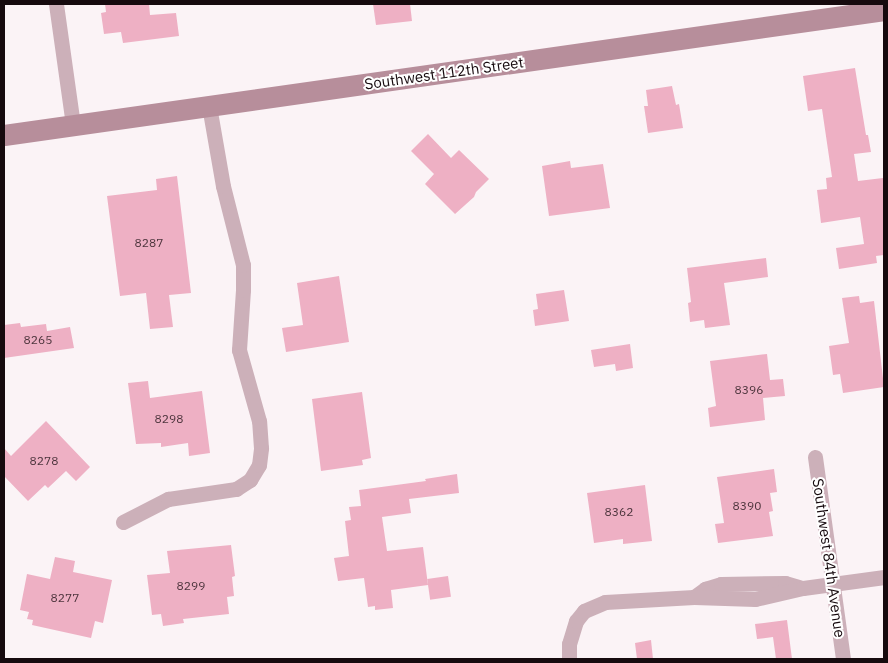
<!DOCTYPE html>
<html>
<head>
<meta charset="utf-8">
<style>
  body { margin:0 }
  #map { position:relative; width:888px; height:663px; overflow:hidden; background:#fbf3f6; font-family:"IBM Plex Sans",sans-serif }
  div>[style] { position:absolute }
  .building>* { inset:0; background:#eeb0c4; transform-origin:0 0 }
  .minor>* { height:15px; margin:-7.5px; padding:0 7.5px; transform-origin:7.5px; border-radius:7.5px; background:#ccb0b9 }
  .secondary>* { height:21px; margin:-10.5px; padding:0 10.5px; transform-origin:10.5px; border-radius:10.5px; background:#b78e9b }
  span { translate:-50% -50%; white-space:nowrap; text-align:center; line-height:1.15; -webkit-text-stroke:4px #fff; paint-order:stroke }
  .number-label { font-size:12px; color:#4c343c }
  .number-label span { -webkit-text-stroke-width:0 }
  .street-label { font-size:15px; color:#160a0e }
  .frame { position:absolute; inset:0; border:5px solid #160a0e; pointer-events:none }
</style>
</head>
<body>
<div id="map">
  <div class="building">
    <i style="clip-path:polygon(105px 4px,149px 4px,150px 15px,176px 13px,179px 36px,123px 43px,121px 32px,104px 34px,101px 13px,106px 12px)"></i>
    <i style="clip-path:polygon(373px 4px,410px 4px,412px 21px,376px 25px)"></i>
    <i style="clip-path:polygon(855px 68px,866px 135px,868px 135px,871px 152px,854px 154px,858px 181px,883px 178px,884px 255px,876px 256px,877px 263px,839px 269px,836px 248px,864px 244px,860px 217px,821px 223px,817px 190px,827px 189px,826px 178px,832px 177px,822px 109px,808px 111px,803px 76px)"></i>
    <i style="clip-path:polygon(672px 86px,676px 105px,679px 104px,683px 128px,648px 133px,644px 106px,648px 106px,646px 90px)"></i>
    <i style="clip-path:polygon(428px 134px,451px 158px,459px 150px,489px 179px,476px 192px,474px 197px,455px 214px,425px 184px,434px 174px,411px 151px)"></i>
    <i style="clip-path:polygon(570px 161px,571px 168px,603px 164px,610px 208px,549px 216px,542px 166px)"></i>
    <i style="clip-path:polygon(177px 176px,191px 293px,169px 295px,173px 327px,150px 329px,146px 293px,120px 296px,107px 196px,157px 190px,156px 179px)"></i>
    <i style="clip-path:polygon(766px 258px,768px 277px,724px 283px,730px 325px,705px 328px,704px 320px,690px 322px,688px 303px,691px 302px,687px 268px)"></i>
    <i style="clip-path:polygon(339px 276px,349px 342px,286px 352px,282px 328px,303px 325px,297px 283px)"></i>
    <i style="clip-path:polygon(564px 290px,569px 321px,535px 326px,533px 310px,538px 309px,536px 294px)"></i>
    <i style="clip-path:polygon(859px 296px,860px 303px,874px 301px,884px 387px,843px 393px,840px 374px,833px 375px,829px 346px,849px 343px,842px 298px)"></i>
    <i style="clip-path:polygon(20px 323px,21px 327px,46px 324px,47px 331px,70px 327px,74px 348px,4px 358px,4px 325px)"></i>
    <i style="clip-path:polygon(630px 344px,633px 368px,616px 371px,615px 364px,594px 367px,591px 350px)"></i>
    <i style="clip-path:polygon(767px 354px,770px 380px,783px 379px,785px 396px,763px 398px,765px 420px,710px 427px,708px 408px,716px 406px,710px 361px)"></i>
    <i style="clip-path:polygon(148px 381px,150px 398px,202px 391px,210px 453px,189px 456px,188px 443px,161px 447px,161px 443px,136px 444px,128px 383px)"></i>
    <i style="clip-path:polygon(362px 392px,371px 458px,362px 460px,363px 465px,321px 471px,312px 399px)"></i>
    <i style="clip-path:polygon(46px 421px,90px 467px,76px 481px,66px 471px,48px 488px,45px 485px,28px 501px,4px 476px,4px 448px,11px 456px)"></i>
    <i style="clip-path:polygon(774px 469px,777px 492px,770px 493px,773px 511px,769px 512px,773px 536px,718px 543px,715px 524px,724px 523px,717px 477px)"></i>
    <i style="clip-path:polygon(457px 474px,459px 493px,409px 499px,411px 513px,382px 517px,387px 551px,423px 547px,428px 585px,391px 590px,393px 608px,375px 610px,375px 606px,368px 607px,364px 578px,338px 581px,334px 558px,349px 556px,345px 521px,351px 520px,349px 507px,361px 506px,359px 490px,426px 481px,425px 479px)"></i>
    <i style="clip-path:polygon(645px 485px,652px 541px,623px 544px,623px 539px,594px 543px,587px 493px)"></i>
    <i style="clip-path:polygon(231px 545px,235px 576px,232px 577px,234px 596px,227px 597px,229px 614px,183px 619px,184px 623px,163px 626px,161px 614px,152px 615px,147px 575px,170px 573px,167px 551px)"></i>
    <i style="clip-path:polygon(55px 557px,75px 561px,73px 572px,112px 580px,103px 623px,95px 621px,91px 638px,32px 625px,33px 620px,27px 619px,29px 612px,20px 610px,27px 574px,50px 579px)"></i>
    <i style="left:448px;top:576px;width:21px;height:21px;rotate:82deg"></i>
    <i style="clip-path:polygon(787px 620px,792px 659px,776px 659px,773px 637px,757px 639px,755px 624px)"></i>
    <i style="clip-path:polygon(651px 640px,653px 659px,637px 659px,635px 643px)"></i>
  </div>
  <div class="minor">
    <i style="left:56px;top:4px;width:122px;rotate:82deg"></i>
    <i style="left:815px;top:457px;width:204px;rotate:82.1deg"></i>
    <i style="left:123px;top:522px;width:51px;rotate:-27.1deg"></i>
    <i style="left:168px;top:499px;width:69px;rotate:-8.4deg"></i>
    <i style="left:236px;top:489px;width:17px;rotate:-33deg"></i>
    <i style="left:250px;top:480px;width:17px;rotate:-59deg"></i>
    <i style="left:259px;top:465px;width:17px;rotate:-83deg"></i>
    <i style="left:261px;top:448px;width:27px;rotate:-94deg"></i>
    <i style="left:259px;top:421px;width:74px;rotate:-105.7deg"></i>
    <i style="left:239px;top:350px;width:60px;rotate:-86.2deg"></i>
    <i style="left:243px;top:290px;width:25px;rotate:-90deg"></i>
    <i style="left:243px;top:265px;width:81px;rotate:-104.2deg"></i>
    <i style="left:223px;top:186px;width:81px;rotate:-99.9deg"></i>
    <i style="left:694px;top:597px;width:14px;rotate:-36deg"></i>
    <i style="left:705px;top:589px;width:17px;rotate:-17deg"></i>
    <i style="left:721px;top:584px;width:64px;rotate:-0.9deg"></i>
    <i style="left:785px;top:583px;width:15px;rotate:16deg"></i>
    <i style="left:569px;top:659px;width:15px;rotate:-90deg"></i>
    <i style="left:569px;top:644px;width:24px;rotate:-73deg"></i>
    <i style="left:576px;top:621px;width:13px;rotate:-51deg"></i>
    <i style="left:584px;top:611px;width:23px;rotate:-23deg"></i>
    <i style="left:605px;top:602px;width:89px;rotate:-3.2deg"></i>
    <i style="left:694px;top:597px;width:61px;rotate:1.9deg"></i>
    <i style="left:755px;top:599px;width:49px;rotate:-12.9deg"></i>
    <i style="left:803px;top:588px;width:82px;rotate:-7.7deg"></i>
  </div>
  <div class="secondary">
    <i style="left:4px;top:135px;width:889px;rotate:-8.08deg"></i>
  </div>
  <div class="number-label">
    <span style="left:149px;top:243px">8287</span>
    <span style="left:38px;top:340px">8265</span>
    <span style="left:749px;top:390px">8396</span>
    <span style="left:169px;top:419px">8298</span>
    <span style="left:44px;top:461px">8278</span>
    <span style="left:747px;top:506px">8390</span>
    <span style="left:619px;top:512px">8362</span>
    <span style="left:191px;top:586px">8299</span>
    <span style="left:65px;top:598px">8277</span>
  </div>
  <div class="street-label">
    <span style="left:444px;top:73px;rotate:-8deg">Southwest 112th Street</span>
    <span style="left:829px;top:558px;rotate:82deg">Southwest 84th Avenue</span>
  </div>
  <div class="frame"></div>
</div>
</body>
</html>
